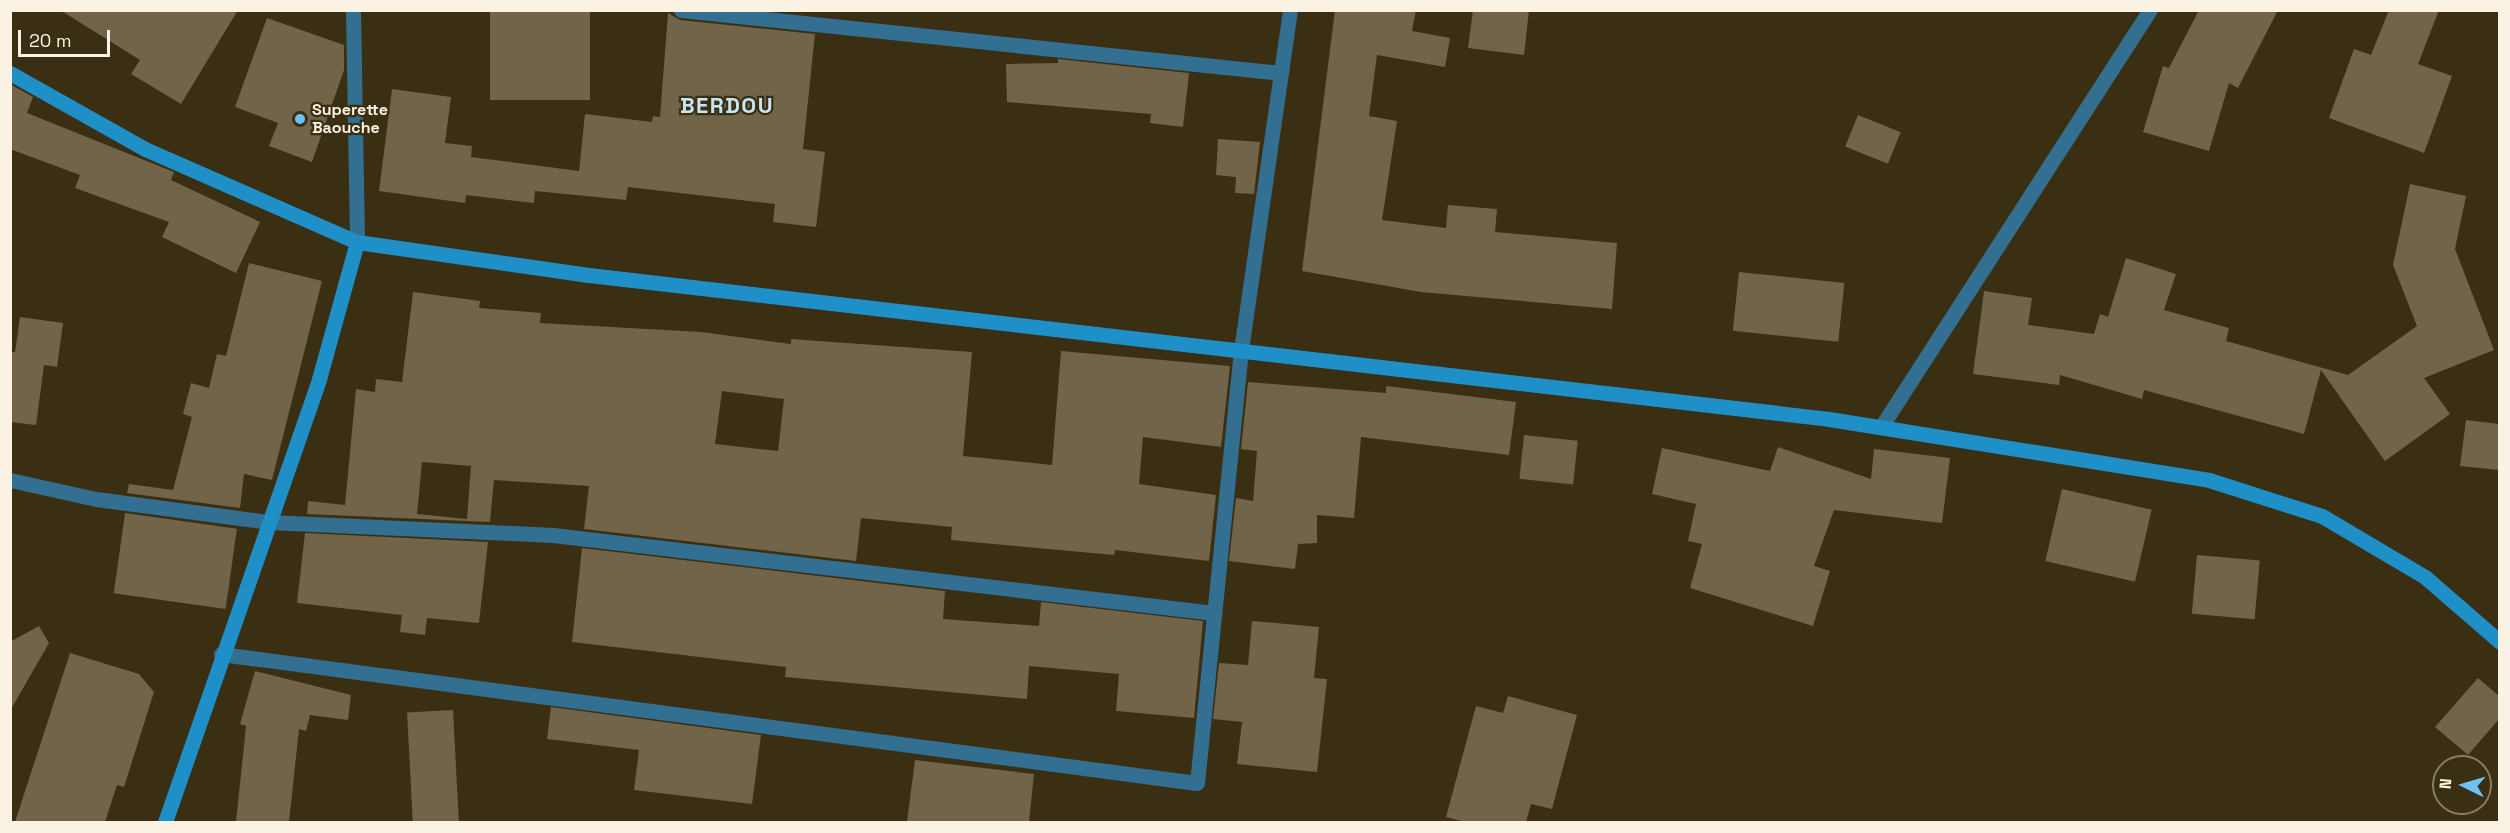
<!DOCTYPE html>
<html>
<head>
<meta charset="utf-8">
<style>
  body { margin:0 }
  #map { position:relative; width:2510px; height:833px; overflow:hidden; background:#3a2f13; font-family:"Space Grotesk",sans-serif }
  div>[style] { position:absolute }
  .building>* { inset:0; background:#716448; transform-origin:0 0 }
  .street>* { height:15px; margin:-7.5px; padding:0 7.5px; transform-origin:7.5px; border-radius:7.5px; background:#326f91 }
  .secondary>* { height:15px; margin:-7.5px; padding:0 7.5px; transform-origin:7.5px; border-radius:7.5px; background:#1f90c7 }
  .dots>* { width:16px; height:16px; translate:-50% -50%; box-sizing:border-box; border:3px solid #3a2f13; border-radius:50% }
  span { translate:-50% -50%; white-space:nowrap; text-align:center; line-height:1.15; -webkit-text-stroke:4.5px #3a2f13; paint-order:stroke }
  .poi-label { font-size:16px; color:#faf2e2; font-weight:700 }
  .left { translate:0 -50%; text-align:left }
  .district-label { font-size:22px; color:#c8e5f8; font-weight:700; letter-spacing:1.5px }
  .frame { position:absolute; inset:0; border:12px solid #faf2e2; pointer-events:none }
  .north { position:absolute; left:2432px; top:755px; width:60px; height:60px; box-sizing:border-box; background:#3a2f13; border:2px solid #877d66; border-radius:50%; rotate:275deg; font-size:16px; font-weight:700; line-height:24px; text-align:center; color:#faf2e2 }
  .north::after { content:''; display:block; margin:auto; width:21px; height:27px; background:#6ec2f3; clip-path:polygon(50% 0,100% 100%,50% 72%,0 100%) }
  .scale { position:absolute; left:18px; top:30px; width:92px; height:27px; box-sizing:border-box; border:3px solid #faf2e2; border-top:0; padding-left:8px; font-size:18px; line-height:21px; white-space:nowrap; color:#faf2e2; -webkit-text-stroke:4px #3a2f13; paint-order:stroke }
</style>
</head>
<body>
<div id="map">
  <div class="building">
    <i style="clip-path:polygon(60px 10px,238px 10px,181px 104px,131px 74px,140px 60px)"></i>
    <i style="left:490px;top:10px;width:100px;height:90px"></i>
    <i style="clip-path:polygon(1335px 10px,1416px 10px,1412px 31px,1450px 38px,1445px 67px,1377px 55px,1369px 116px,1397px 121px,1382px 220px,1446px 228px,1448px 205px,1497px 209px,1495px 232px,1617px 243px,1612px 309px,1421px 292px,1302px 271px)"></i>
    <i style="clip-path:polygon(1473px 10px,1529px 10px,1524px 55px,1468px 48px)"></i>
    <i style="clip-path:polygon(2199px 10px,2278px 10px,2238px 88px,2229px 83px,2209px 151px,2143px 132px,2163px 66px,2169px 68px)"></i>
    <i style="clip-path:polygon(2389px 10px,2439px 10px,2418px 64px,2452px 76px,2424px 153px,2329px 118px,2354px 49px,2371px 55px)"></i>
    <i style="clip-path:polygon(668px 13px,680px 20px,815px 34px,803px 149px,825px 152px,816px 227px,773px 222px,775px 204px,628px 187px,626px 200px,535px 191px,534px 203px,466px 195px,465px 203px,379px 191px,392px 89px,451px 97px,445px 143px,472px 146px,471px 157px,579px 171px,585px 114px,652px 122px,653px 116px,660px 117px)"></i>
    <i style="clip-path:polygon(267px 18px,344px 45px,344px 70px,312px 162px,269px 146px,278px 123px,235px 107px)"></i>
    <i style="clip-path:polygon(1058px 59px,1189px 73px,1183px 127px,1150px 123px,1151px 114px,1007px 102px,1006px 64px,1058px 63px)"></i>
    <i style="clip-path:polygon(10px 84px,33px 97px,27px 113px,174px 172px,171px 180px,260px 222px,236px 273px,162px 237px,169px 222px,75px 188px,80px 175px,10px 149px)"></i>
    <i style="left:1858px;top:115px;width:46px;height:34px;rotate:22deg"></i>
    <i style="clip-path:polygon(1218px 139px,1260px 142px,1254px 194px,1235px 193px,1236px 177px,1216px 175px)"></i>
    <i style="clip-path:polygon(2410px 184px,2466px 196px,2455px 249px,2494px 350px,2424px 378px,2450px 414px,2385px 461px,2321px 370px,2304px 434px,2144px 390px,2142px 399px,2060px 375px,2059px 385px,1973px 374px,1984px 291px,2032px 298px,2028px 325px,2094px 334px,2100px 314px,2108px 317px,2126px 258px,2176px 274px,2164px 310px,2229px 328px,2226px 341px,2348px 375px,2417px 326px,2393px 265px)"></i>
    <i style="clip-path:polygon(249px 263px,322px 281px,272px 480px,244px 474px,240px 508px,127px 493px,129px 484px,173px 490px,192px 417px,183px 414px,191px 383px,209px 388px,217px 354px,226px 356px)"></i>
    <i style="left:1739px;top:272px;width:106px;height:59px;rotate:6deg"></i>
    <i style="clip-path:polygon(evenodd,413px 292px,480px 301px,479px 308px,541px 313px,540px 323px,701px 332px,791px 344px,791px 339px,972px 352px,963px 456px,1052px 465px,1061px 351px,1230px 366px,1221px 447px,1143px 437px,1139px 484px,1216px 495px,1209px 561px,1115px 550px,1114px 555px,951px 540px,952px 527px,861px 518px,856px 561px,584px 529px,589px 486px,494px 480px,490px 522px,307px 514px,308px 501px,345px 505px,356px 389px,375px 392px,376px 379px,402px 382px,413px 292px,722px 391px,784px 399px,778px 451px,715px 444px,722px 391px,413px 292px,422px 462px,471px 466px,467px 519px,417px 514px,422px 462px)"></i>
    <i style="clip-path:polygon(20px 317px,63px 323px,57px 367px,44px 365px,36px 425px,10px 422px,10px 352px,15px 352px)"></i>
    <i style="clip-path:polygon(1248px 382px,1386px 393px,1386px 386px,1516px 402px,1509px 455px,1361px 437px,1354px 518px,1317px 515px,1317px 543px,1298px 544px,1295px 569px,1229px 561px,1236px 498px,1253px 501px,1257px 451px,1241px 449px)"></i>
    <i style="clip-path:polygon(2466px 420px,2499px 424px,2499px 470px,2460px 466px)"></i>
    <i style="left:1524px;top:435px;width:54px;height:44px;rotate:6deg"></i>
    <i style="clip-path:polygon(1778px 447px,1871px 479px,1874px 449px,1950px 458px,1942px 523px,1834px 510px,1814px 566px,1830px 571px,1813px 626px,1690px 588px,1702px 544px,1688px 541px,1696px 504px,1652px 494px,1662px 448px,1770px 471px)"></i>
    <i style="left:2062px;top:489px;width:92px;height:74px;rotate:13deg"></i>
    <i style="left:125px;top:513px;width:113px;height:81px;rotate:8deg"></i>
    <i style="clip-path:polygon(305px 533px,488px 542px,479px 623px,427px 618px,425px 635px,400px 632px,402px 615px,297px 603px)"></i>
    <i style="clip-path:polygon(582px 548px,945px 591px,943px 619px,1039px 626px,1041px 602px,1203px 621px,1194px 718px,1116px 711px,1119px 674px,1029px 666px,1027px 699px,785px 677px,786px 667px,572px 642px)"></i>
    <i style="left:2197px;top:555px;width:63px;height:59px;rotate:5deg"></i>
    <i style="clip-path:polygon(1252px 621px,1319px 627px,1314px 678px,1327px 679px,1317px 772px,1237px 764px,1242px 722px,1213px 719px,1219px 663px,1248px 665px)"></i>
    <i style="clip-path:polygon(39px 626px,49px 643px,10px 711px,10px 642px)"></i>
    <i style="clip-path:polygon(70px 653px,139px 674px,154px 692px,124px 787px,117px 785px,105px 822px,15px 822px)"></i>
    <i style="clip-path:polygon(255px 671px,351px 695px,348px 720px,310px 715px,306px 731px,299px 729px,289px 822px,236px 822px,246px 726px,240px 724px)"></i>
    <i style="clip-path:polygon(2478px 678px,2499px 696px,2499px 719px,2468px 755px,2435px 727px)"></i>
    <i style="clip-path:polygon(1508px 696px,1577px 715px,1552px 809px,1531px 804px,1526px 822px,1465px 822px,1446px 817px,1476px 706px,1503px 713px)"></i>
    <i style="clip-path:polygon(551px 707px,761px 735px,752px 804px,634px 790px,639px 750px,547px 739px)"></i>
    <i style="left:453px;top:710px;width:112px;height:46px;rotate:87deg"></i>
    <i style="clip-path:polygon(915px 760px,1034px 774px,1029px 822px,907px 822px)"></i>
  </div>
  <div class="street">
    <i style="left:353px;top:10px;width:232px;rotate:89deg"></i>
    <i style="left:681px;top:10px;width:603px;rotate:5.99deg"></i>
    <i style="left:1881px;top:427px;width:496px;rotate:-57.2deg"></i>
    <i style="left:10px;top:480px;width:88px;rotate:12.5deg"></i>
    <i style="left:96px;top:499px;width:175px;rotate:7.6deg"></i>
    <i style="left:269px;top:522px;width:284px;rotate:2.6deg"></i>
    <i style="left:553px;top:535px;width:666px;rotate:6.73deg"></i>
    <i style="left:221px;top:654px;width:984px;rotate:7.53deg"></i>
    <i style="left:1197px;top:783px;width:435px;rotate:-84.2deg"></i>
    <i style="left:1241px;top:350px;width:344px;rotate:-81.8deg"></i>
  </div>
  <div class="secondary">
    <i style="left:10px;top:73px;width:155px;rotate:29.4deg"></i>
    <i style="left:145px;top:149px;width:232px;rotate:23.7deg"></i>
    <i style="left:357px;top:242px;width:234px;rotate:8.1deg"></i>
    <i style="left:589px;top:275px;width:1248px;rotate:6.62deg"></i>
    <i style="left:1829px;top:419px;width:385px;rotate:9.1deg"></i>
    <i style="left:2209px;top:480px;width:119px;rotate:17.7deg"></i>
    <i style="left:2322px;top:516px;width:120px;rotate:30.6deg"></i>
    <i style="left:2425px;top:577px;width:99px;rotate:40.9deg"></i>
    <i style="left:165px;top:822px;width:469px;rotate:-70.8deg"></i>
    <i style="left:319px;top:379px;width:142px;rotate:-74.5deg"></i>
  </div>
  <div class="dots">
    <i style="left:300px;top:119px;background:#6ec2f3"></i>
  </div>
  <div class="poi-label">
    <span class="left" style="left:312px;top:119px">Superette<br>Baouche</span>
  </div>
  <div class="district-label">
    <span style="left:727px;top:106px">BERDOU</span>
  </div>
  <div class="frame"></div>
  <div class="north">N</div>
  <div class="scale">20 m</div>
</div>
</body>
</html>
